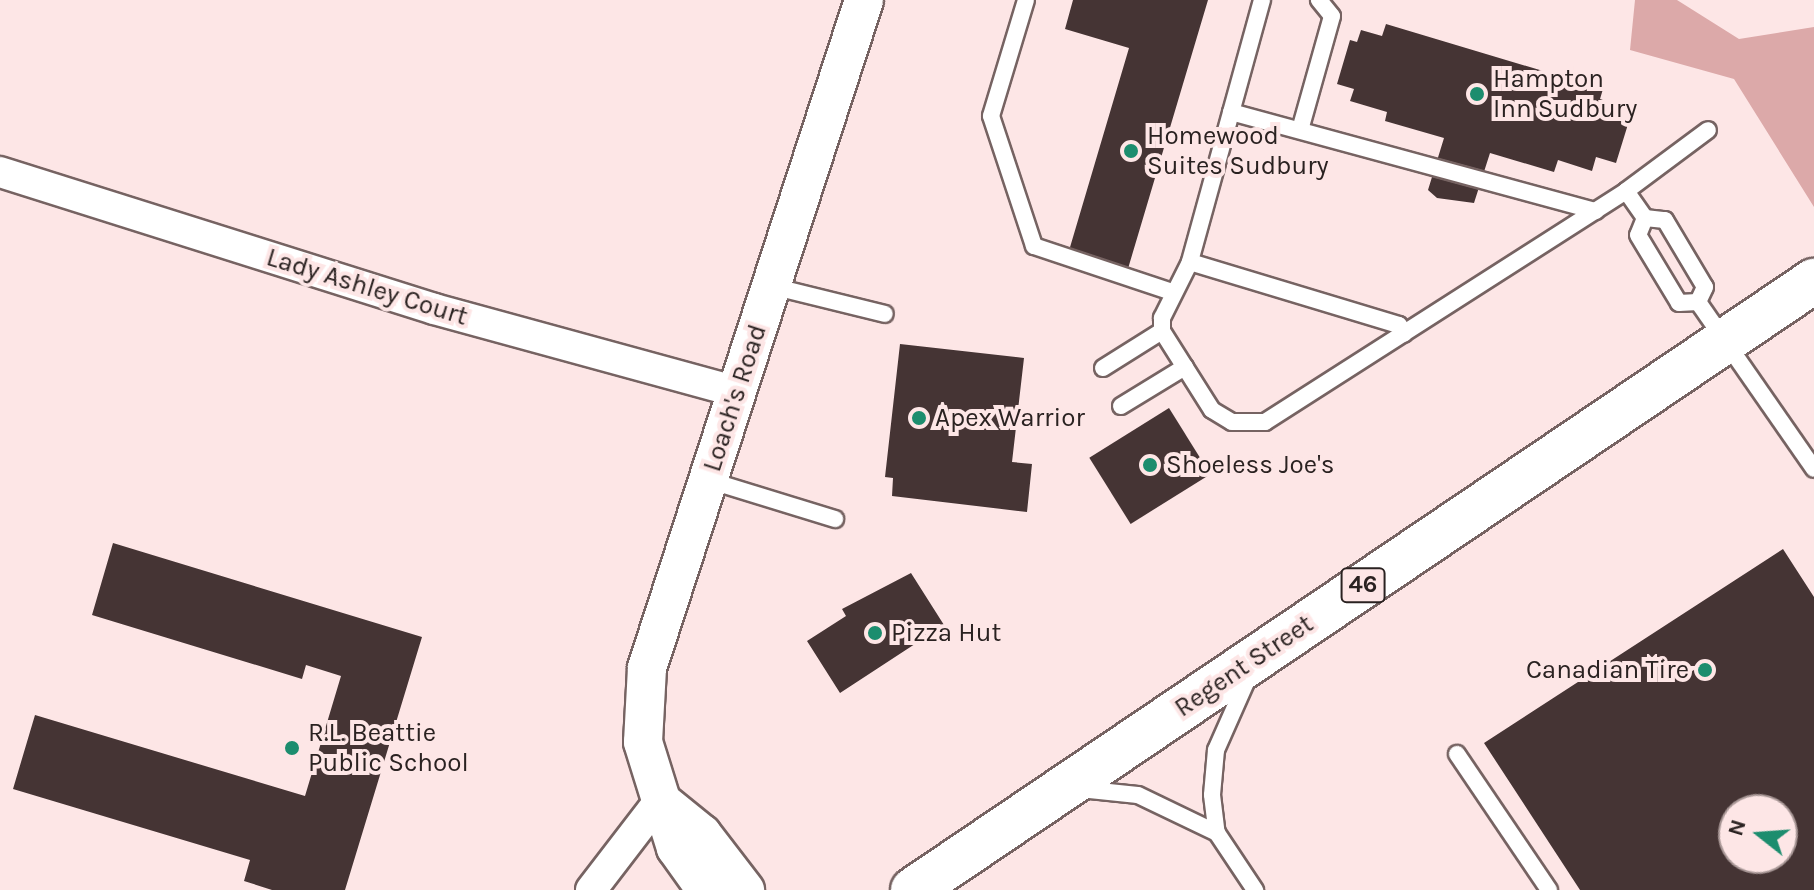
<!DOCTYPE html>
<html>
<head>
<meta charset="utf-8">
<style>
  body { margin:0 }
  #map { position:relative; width:1814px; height:890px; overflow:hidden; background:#fde6e6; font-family:Karla,sans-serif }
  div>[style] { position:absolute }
  .forest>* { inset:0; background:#dca9a9 }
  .building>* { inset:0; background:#453434; transform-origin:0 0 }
  .roads { filter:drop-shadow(2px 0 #766362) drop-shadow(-2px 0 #766362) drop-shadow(0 2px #766362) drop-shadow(0 -2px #766362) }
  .service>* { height:16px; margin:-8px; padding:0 8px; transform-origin:8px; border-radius:8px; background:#fff }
  .minor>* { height:30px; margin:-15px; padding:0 15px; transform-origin:15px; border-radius:15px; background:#fff }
  .tertiary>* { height:38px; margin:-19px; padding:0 19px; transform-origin:19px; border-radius:19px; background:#fff }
  .primary>* { height:44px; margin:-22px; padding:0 22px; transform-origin:22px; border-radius:22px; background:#fff }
  .dots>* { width:22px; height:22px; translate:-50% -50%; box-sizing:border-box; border:4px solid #fde6e6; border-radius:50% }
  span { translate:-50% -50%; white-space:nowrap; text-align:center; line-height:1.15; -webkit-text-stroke:8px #fde6e6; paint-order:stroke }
  .shield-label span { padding:2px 6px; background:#fde6e6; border:2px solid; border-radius:6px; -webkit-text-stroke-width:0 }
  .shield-label { font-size:24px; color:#2a2221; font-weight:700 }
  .poi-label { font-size:26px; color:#2a2221 }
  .left { translate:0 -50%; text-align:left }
  .right { translate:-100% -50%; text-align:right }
  .street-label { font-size:26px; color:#2a2221 }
  .north { position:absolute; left:1718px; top:794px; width:80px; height:80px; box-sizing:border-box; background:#fde6e6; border:2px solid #a99897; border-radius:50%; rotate:287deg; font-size:22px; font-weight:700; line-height:32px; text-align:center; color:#2a2221 }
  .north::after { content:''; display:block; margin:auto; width:28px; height:36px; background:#1c8d6e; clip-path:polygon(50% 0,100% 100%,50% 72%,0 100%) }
</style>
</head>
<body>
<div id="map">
  <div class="forest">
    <i style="clip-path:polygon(1635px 0,1677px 0,1739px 39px,1814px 27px,1814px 207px,1734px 79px,1630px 50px)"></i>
  </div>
  <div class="building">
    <i style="clip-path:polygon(1073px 0,1208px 0,1127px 272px,1068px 254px,1129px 48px,1065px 29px)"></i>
    <i style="clip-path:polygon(1386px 24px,1603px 89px,1600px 99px,1620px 106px,1617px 117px,1629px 121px,1616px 163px,1596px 157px,1592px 171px,1558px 160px,1554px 172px,1490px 153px,1474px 203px,1437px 198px,1428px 190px,1444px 138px,1385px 121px,1387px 112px,1350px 101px,1354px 89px,1337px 84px,1350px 40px,1357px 42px,1361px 30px,1382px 36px)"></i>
    <i style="clip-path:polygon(900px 344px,1024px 358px,1012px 462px,1032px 464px,1027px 512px,892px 496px,893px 478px,885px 477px)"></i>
    <i style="left:1169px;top:408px;width:78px;height:94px;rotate:58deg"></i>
    <i style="clip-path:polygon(113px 543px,422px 637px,345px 890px,272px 890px,244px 881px,250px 860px,13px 789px,35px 715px,305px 796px,341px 676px,306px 665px,302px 679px,92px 615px)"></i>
    <i style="clip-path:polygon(evenodd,1783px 549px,1814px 597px,1814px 890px,1580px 890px,1484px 743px,1783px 549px,1734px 810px,1782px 810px,1782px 858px,1734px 858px,1734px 810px)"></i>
    <i style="clip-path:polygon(911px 573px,944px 625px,840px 693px,807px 641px,846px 616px,842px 609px)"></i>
  </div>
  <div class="roads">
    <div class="service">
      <i style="left:1026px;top:0;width:121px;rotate:106.8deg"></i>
      <i style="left:991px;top:116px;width:137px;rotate:71.7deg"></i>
      <i style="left:1034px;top:246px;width:145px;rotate:18.4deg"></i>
      <i style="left:1262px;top:0;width:272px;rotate:105.4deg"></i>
      <i style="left:1190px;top:262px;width:63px;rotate:116.6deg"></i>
      <i style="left:1162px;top:318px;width:13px;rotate:90deg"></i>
      <i style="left:1162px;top:331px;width:93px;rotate:57.7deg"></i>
      <i style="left:1212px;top:410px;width:23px;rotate:31deg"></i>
      <i style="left:1232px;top:422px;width:33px"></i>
      <i style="left:1265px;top:422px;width:429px;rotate:-32.6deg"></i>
      <i style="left:1231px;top:112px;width:378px;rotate:15.2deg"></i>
      <i style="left:1300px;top:130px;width:118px;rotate:-74.3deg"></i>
      <i style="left:1332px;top:16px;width:21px;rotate:-129deg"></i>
      <i style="left:1645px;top:218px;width:33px;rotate:-125deg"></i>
      <i style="left:1626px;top:191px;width:102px;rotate:-36.6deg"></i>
      <i style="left:1645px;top:218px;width:18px;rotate:112deg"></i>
      <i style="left:1638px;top:235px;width:79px;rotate:58.9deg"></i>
      <i style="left:1679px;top:303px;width:19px;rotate:-3deg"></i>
      <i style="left:1645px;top:218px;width:20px;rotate:6deg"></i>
      <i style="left:1665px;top:220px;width:78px;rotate:59.2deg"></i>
      <i style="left:1705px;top:287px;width:17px;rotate:115deg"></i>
      <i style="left:1190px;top:262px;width:218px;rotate:16.8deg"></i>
      <i style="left:1399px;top:325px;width:10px;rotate:61deg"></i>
      <i style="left:771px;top:286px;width:117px;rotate:13.8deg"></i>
      <i style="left:1698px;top:302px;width:203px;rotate:55.2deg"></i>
      <i style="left:1103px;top:368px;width:70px;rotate:-32.1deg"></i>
      <i style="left:1121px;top:406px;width:75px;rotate:-31.4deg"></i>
      <i style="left:708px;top:480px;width:133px;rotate:17.1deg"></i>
      <i style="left:1247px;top:680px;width:77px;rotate:113.9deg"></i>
      <i style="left:1216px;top:750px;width:45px;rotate:95.1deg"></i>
      <i style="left:1212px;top:795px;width:38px;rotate:83deg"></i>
      <i style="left:1217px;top:833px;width:69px;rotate:56.3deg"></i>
      <i style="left:1457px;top:754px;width:164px;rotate:55.9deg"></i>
      <i style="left:1080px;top:789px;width:58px;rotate:5.9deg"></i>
      <i style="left:1138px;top:795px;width:88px;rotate:25.7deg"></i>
    </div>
    <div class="minor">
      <i style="left:0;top:172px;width:455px;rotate:17.5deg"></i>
      <i style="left:434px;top:309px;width:314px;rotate:15.3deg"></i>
      <i style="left:591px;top:890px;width:113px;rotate:-52.5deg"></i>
    </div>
    <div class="tertiary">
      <i style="left:660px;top:800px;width:54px;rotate:39deg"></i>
      <i style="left:702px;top:834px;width:71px;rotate:52.5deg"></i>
      <i style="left:706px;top:890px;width:52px;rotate:-125.5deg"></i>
      <i style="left:676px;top:848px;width:111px;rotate:-107.3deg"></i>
      <i style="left:643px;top:742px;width:74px;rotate:-86.9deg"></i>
      <i style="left:647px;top:668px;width:702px;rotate:-72deg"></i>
    </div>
    <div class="primary">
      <i style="left:913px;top:890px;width:1088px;rotate:-34.06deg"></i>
    </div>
  </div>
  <div class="dots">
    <i style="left:1477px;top:94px;background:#1c8d6e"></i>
    <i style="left:1131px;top:151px;background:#1c8d6e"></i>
    <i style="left:919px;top:418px;background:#1c8d6e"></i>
    <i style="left:1150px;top:465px;background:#1c8d6e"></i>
    <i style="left:875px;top:633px;background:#1c8d6e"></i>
    <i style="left:1705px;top:670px;background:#1c8d6e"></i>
    <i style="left:292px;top:748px;background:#1c8d6e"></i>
  </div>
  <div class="shield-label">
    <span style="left:1363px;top:585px">46</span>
  </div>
  <div class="poi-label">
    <span class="left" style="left:1493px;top:94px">Hampton<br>Inn Sudbury</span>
    <span class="left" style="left:1147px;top:151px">Homewood<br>Suites Sudbury</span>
    <span class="left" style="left:935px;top:418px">Apex Warrior</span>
    <span class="left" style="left:1166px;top:465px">Shoeless Joe's</span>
    <span class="left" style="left:891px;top:633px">Pizza Hut</span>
    <span class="right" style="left:1689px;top:670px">Canadian Tire</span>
    <span class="left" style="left:308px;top:748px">R.L. Beattie<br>Public School</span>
  </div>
  <div class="street-label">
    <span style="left:367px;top:287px;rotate:17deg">Lady Ashley Court</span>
    <span style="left:735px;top:398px;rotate:-72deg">Loach's Road</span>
    <span style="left:1244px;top:666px;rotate:-34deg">Regent Street</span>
  </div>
  <div class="north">N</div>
</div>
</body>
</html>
